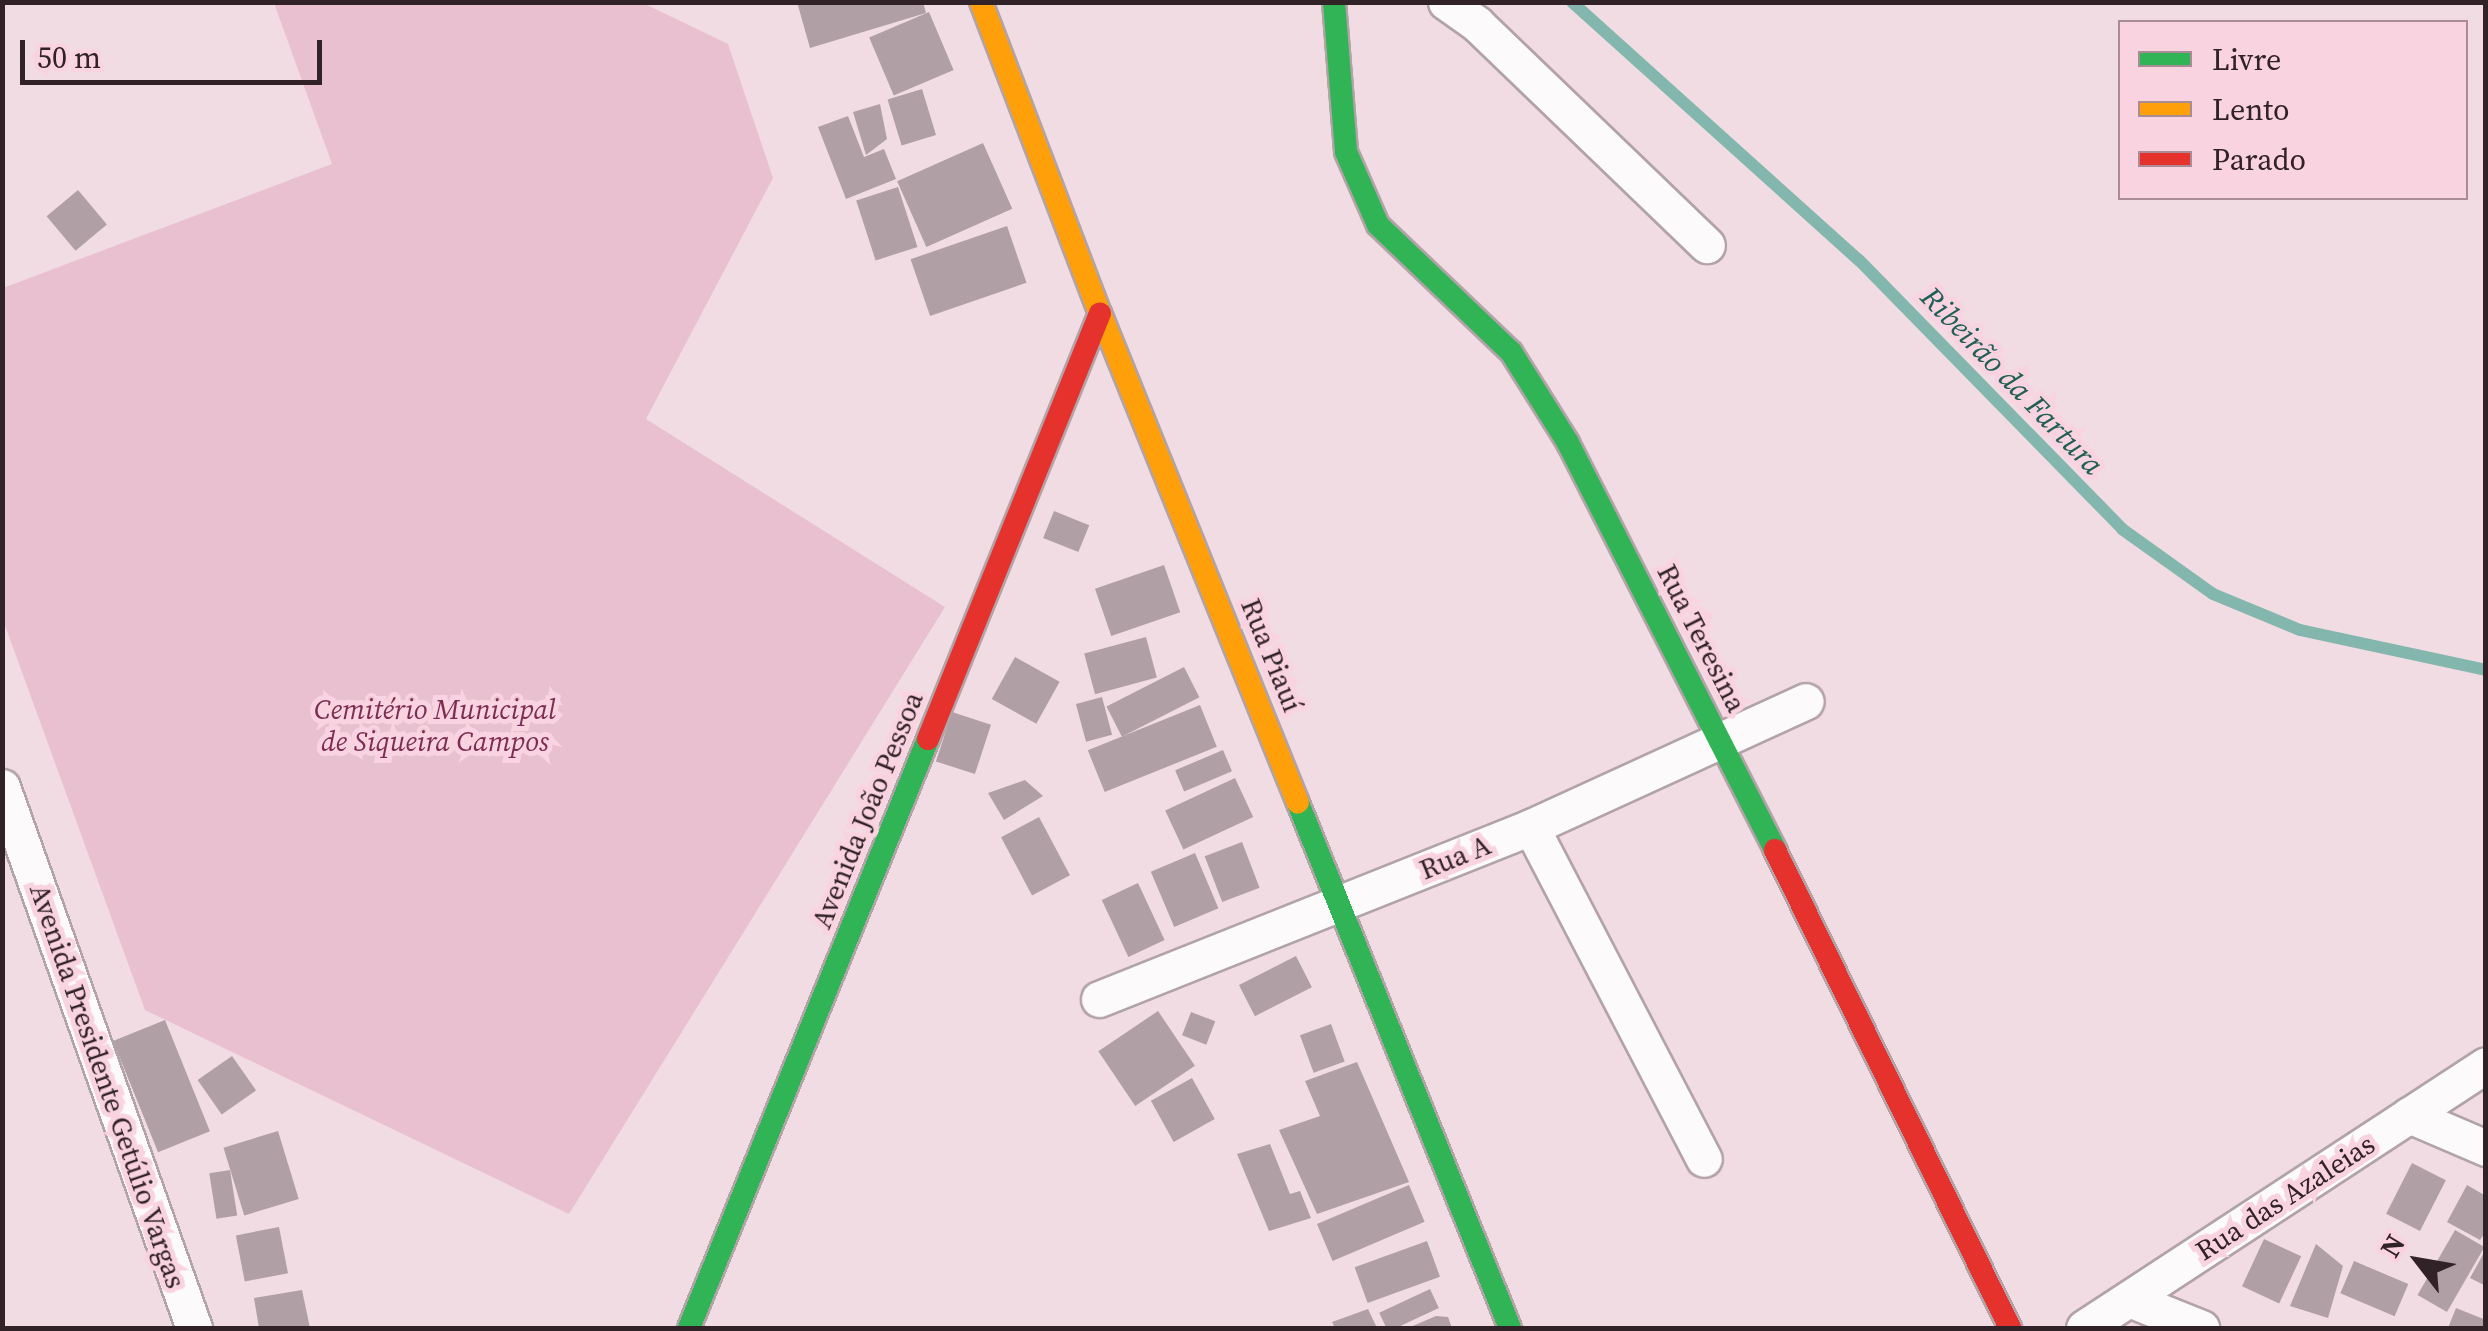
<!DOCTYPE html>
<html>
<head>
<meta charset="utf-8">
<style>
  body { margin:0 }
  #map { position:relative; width:2488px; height:1331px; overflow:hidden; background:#f1dce3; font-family:"Source Serif 4",serif }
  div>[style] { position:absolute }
  .green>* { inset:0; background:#e9c0cf }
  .stream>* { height:12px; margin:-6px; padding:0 6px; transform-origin:6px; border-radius:6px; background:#83b6ac }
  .building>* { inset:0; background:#b0a0a5; transform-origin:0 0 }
  .roads { filter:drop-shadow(2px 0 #b2a3a8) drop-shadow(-2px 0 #b2a3a8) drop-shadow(0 2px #b2a3a8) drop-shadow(0 -2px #b2a3a8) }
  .street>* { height:35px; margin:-17.5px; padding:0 17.5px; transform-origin:17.5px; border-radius:17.5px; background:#fdfafb }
  .fast>* { height:22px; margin:-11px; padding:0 11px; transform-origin:11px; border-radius:11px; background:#30b455 }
  .slow>* { height:22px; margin:-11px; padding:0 11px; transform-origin:11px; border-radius:11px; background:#ff9f0a }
  .jam>* { height:22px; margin:-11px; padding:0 11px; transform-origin:11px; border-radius:11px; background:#e5322d }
  span { translate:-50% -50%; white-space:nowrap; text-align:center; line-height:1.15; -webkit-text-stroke:10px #fad3e0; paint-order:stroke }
  .street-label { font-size:28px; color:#302226 }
  .park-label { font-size:28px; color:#7d2e50; font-style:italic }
  .water-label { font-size:30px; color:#1e6053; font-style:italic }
  .frame { position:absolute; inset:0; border:5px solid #302226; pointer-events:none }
  .legend { position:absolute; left:2118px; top:20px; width:350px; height:180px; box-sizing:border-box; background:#fad3e0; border:2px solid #a98c96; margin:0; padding:12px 18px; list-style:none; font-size:30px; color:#302226 }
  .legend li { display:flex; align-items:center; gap:20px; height:50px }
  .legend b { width:50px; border:2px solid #a98c96 }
  .north { position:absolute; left:2368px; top:1211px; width:100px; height:100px; -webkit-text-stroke:8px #fad3e0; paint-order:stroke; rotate:301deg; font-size:28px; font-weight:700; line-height:40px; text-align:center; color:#302226 }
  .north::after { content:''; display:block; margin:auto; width:35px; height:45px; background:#302226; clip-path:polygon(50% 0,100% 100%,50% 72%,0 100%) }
  .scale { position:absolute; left:20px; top:40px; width:302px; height:45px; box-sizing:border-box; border:5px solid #302226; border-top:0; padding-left:12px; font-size:30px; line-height:35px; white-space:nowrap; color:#302226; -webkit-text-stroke:8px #fad3e0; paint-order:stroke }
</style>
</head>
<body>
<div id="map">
  <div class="green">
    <i style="clip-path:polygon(274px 3px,643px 3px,728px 44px,773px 178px,646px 419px,945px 607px,569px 1214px,145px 1010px,3px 620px,3px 288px,332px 164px)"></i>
  </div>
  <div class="stream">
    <i style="left:1572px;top:2px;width:386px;rotate:42deg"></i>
    <i style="left:1859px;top:260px;width:376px;rotate:45.6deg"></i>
    <i style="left:2122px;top:529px;width:112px;rotate:35.5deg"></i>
    <i style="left:2213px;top:594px;width:94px;rotate:22.5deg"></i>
    <i style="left:2300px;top:630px;width:190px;rotate:12.1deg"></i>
  </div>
  <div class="building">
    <i style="clip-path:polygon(797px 2px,923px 2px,926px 13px,810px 48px)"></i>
    <i style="left:929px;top:12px;width:63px;height:65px;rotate:67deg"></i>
    <i style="left:922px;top:89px;width:48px;height:36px;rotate:73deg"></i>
    <i style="clip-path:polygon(880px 104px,887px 139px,866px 155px,853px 112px)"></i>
    <i style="clip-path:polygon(848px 116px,864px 157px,884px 149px,896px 179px,846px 199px,818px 127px)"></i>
    <i style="left:983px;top:143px;width:72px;height:94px;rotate:66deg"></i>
    <i style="left:898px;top:187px;width:63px;height:44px;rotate:72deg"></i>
    <i style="left:78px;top:190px;width:45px;height:41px;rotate:50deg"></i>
    <i style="left:1007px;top:226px;width:60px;height:102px;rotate:71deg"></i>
    <i style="left:1054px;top:511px;width:38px;height:29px;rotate:22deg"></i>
    <i style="left:1164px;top:565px;width:50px;height:73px;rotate:71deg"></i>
    <i style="left:1146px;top:637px;width:42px;height:64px;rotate:75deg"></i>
    <i style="left:1015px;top:657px;width:51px;height:48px;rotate:29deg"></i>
    <i style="left:1184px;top:667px;width:34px;height:87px;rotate:63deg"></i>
    <i style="left:1102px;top:697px;width:39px;height:27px;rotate:75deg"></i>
    <i style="left:1200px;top:705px;width:45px;height:121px;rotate:68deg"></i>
    <i style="left:952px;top:712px;width:41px;height:52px;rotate:18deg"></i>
    <i style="left:1223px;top:750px;width:23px;height:52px;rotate:67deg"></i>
    <i style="left:1235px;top:778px;width:43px;height:77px;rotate:65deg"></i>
    <i style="clip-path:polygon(1025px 780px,1043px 796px,1004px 820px,988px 793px)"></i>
    <i style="left:1039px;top:817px;width:66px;height:43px;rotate:62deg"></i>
    <i style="left:1242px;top:842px;width:49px;height:40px;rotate:69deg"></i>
    <i style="left:1195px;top:853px;width:60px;height:48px;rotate:67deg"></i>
    <i style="left:1138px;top:883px;width:63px;height:40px;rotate:65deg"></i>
    <i style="left:1296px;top:956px;width:35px;height:64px;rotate:63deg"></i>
    <i style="left:1158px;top:1011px;width:66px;height:72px;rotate:56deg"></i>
    <i style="left:1191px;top:1012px;width:26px;height:25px;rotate:21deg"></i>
    <i style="left:165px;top:1020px;width:120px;height:56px;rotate:68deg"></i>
    <i style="left:1331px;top:1024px;width:40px;height:33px;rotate:70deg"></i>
    <i style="left:232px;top:1056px;width:42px;height:42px;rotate:55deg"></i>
    <i style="clip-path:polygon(1357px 1062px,1409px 1182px,1317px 1214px,1279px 1130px,1320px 1116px,1305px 1081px)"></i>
    <i style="left:1192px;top:1078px;width:47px;height:47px;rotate:61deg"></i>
    <i style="left:278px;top:1131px;width:71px;height:57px;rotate:73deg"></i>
    <i style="clip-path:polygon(1270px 1144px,1290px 1194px,1300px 1191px,1311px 1218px,1269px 1231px,1237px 1154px)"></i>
    <i style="left:2412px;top:1163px;width:38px;height:57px;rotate:27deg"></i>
    <i style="left:230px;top:1170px;width:46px;height:21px;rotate:81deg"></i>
    <i style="left:1409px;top:1185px;width:40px;height:100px;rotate:67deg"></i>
    <i style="clip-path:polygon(2467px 1185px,2486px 1196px,2486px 1231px,2480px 1240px,2447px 1222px)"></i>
    <i style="left:279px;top:1227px;width:47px;height:44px;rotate:79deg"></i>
    <i style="left:2455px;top:1230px;width:34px;height:75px;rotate:30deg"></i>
    <i style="left:2264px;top:1239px;width:41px;height:52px;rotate:25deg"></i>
    <i style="left:1427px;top:1241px;width:38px;height:77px;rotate:70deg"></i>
    <i style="clip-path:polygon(2316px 1244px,2343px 1266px,2328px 1318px,2290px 1306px)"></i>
    <i style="clip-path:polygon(2486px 1249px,2486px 1286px,2470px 1278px)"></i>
    <i style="left:2354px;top:1261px;width:59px;height:35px;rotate:23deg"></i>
    <i style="left:1430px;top:1289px;width:21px;height:56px;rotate:65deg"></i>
    <i style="clip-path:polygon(302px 1290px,310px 1328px,259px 1328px,254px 1298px)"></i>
    <i style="clip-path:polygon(2456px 1308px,2486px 1320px,2486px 1328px,2448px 1328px)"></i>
    <i style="clip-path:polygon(1368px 1309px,1377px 1328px,1335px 1328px,1332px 1322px)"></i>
    <i style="clip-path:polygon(1436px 1316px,1448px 1317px,1452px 1328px,1408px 1328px)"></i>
  </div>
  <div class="roads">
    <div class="street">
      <i style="left:1446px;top:2px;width:38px;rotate:35deg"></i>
      <i style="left:1477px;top:24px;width:319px;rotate:43.9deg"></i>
      <i style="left:2px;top:787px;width:574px;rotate:70.46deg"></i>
      <i style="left:1531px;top:827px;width:374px;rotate:62.5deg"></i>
      <i style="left:1099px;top:999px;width:465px;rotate:-21.7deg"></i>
      <i style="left:1531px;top:827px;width:302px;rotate:-24.6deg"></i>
      <i style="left:2409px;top:1115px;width:84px;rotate:23.2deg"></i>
      <i style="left:2129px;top:1299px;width:78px;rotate:21.9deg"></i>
      <i style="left:2084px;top:1328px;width:480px;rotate:-33.2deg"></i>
    </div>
    <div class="fast">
      <i style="left:1334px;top:2px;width:150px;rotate:85.4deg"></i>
      <i style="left:1346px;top:152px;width:80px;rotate:66.3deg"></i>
      <i style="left:1378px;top:225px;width:184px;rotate:43.7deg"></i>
      <i style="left:1511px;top:352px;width:107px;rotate:57.9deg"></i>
      <i style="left:1568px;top:443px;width:457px;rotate:63deg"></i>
      <i style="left:1298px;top:803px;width:566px;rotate:68.01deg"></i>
      <i style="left:689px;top:1328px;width:636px;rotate:-67.91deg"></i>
    </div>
    <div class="slow">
      <i style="left:981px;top:2px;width:333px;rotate:69.1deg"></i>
      <i style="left:1100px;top:313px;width:528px;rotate:68deg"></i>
    </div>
    <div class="jam">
      <i style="left:928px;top:739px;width:459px;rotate:-68deg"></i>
      <i style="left:1775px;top:850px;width:533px;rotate:63.82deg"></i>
    </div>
  </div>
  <div class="street-label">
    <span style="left:1702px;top:638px;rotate:63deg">Rua Teresina</span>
    <span style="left:1272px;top:655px;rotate:68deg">Rua Piauí</span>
    <span style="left:867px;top:810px;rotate:-68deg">Avenida João Pessoa</span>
    <span style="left:1455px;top:857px;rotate:-22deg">Rua A</span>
    <span style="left:108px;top:1086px;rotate:71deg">Avenida Presidente Getúlio Vargas</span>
    <span style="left:2285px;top:1197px;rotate:-33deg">Rua das Azaleias</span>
  </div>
  <div class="park-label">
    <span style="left:435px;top:725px">Cemitério Municipal<br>de Siqueira Campos</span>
  </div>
  <div class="water-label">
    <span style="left:2012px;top:381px;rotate:46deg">Ribeirão da Fartura</span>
  </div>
  <div class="frame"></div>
  <ul class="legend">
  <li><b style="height:12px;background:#30b455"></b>Livre</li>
  <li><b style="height:12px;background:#ff9f0a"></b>Lento</li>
  <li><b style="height:12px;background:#e5322d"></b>Parado</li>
  </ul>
  <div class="north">N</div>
  <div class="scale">50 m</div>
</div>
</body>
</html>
